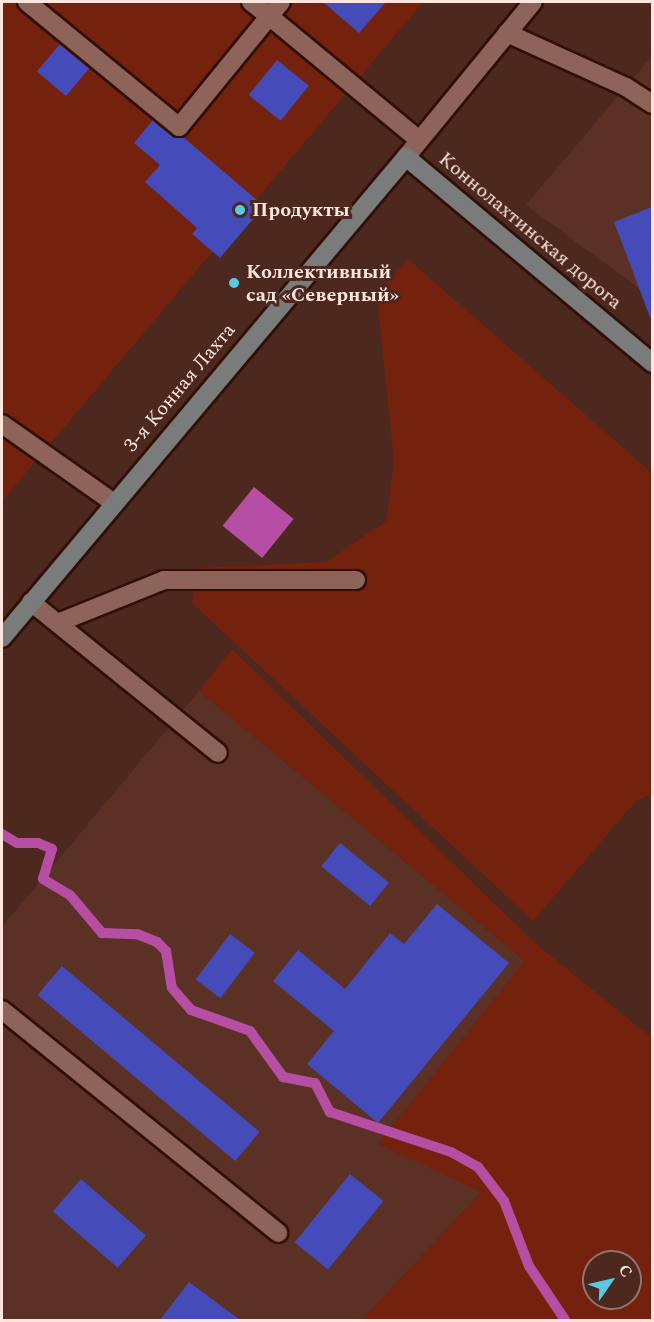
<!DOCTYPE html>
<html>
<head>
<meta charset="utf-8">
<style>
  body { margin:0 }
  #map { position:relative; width:654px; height:1322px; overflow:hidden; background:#4c281f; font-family:Spectral,serif }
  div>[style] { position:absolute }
  .built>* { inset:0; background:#5b3126 }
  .green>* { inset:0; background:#74220d }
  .water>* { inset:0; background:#b64ea4; transform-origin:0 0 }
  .stream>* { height:10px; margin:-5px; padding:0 5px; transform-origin:5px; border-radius:5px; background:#b64ea4 }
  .building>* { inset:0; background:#454cb9; transform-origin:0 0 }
  .roads { filter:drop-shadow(2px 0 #300f07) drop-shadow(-2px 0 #300f07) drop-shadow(0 2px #300f07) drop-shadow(0 -2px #300f07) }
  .lane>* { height:18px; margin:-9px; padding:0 9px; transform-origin:9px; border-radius:9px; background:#8e645a }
  .street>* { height:18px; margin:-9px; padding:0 9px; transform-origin:9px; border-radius:9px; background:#8e645a }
  .secondary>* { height:18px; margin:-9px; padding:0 9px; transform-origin:9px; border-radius:9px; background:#7a7b7b }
  .dots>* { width:16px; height:16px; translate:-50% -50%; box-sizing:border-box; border:3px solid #4c281f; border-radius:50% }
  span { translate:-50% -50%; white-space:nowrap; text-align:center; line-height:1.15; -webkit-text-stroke:6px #4c281f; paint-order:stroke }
  .poi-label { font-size:20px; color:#fee6df; font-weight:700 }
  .left { translate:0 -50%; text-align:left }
  .street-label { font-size:20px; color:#fee6df }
  .frame { position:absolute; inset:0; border:3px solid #fee6df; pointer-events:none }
  .north { position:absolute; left:582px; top:1250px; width:60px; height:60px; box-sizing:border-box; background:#4c281f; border:2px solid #93746c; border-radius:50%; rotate:56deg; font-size:16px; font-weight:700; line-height:24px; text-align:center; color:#fee6df }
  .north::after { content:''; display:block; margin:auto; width:21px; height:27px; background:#57c9e2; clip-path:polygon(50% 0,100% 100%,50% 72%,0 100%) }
</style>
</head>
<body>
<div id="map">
  <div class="built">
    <i style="clip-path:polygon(652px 56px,652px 298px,526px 205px)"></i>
    <i style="clip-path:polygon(199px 691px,525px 961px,379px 1143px,481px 1192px,362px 1320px,2px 1320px,2px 927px)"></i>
  </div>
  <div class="green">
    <i style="clip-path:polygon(2px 2px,423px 2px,2px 501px)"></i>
    <i style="clip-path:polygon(408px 259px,652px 473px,652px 794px,636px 801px,533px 921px,192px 603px,199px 568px,326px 562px,386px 521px,394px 461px,377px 295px)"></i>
    <i style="clip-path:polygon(evenodd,232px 649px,535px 943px,652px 1038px,652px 1320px,362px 1320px,481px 1192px,378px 1144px,525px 961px,199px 691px,232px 649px,594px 1262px,630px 1262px,630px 1298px,594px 1298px,594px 1262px)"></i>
  </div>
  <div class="water">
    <i style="left:254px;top:487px;width:51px;height:50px;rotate:39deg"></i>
  </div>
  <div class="stream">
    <i style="left:2px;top:834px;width:17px;rotate:31deg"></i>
    <i style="left:17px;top:843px;width:21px"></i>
    <i style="left:38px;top:843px;width:15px;rotate:23deg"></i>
    <i style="left:52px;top:849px;width:31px;rotate:107deg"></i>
    <i style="left:43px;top:879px;width:31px;rotate:31deg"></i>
    <i style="left:70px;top:895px;width:50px;rotate:49.9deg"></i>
    <i style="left:102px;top:933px;width:35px;rotate:2deg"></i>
    <i style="left:137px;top:934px;width:22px;rotate:22deg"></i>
    <i style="left:157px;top:942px;width:13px;rotate:45deg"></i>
    <i style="left:166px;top:951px;width:37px;rotate:81deg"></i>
    <i style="left:172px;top:988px;width:29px;rotate:49deg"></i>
    <i style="left:191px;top:1010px;width:63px;rotate:19.6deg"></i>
    <i style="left:250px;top:1031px;width:57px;rotate:54.3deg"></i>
    <i style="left:283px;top:1077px;width:33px;rotate:11deg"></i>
    <i style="left:315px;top:1083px;width:33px;rotate:63deg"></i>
    <i style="left:330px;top:1112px;width:127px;rotate:18.3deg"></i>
    <i style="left:451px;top:1152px;width:31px;rotate:29deg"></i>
    <i style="left:478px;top:1167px;width:43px;rotate:52.6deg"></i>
    <i style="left:504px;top:1201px;width:70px;rotate:69deg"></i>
    <i style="left:529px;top:1266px;width:65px;rotate:56.3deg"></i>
  </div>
  <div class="building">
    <i style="clip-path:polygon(323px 2px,386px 2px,359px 33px)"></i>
    <i style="left:60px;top:44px;width:38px;height:36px;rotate:40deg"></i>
    <i style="left:277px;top:60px;width:41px;height:45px;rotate:39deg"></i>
    <i style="clip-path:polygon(153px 120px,172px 136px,183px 137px,264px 206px,220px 258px,192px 234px,197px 228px,145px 182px,160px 165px,134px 143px)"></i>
    <i style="clip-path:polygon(652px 207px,652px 316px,650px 317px,614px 222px)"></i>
    <i style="left:340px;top:843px;width:63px;height:30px;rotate:39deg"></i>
    <i style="clip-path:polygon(437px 904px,509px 963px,378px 1123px,307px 1064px,334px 1031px,273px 981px,298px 950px,345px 989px,390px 933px,404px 944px)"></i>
    <i style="left:230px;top:934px;width:31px;height:57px;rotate:37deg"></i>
    <i style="left:62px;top:966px;width:258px;height:38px;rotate:40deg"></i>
    <i style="left:350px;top:1174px;width:43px;height:88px;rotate:39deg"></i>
    <i style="left:81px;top:1179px;width:86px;height:43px;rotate:41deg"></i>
    <i style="clip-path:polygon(189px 1282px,240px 1320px,160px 1320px)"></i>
  </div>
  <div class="roads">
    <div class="lane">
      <i style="left:27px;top:2px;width:197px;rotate:39.4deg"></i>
      <i style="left:179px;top:127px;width:161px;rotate:-50.8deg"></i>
      <i style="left:251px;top:2px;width:23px;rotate:38deg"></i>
      <i style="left:507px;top:33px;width:131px;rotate:24.4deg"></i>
      <i style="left:626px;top:87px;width:31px;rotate:33deg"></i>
      <i style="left:2px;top:424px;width:137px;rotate:35.2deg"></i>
      <i style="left:31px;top:602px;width:240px;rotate:38.9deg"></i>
      <i style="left:60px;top:622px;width:112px;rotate:-22deg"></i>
      <i style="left:164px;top:580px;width:192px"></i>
      <i style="left:2px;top:1010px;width:355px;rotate:38.9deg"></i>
    </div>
    <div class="street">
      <i style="left:269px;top:16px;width:195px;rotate:39.6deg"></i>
      <i style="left:406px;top:157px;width:200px;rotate:-50.7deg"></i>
    </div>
    <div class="secondary">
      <i style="left:2px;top:638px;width:628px;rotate:-49.97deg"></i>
      <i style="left:406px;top:157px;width:321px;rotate:39.9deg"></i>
    </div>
  </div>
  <div class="dots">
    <i style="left:240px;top:210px;background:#57c9e2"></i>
    <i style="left:234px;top:283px;background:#57c9e2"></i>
  </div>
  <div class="poi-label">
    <span class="left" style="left:252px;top:210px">Продукты</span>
    <span class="left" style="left:246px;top:284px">Коллективный<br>сад «Северный»</span>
  </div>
  <div class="street-label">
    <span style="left:530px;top:231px;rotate:40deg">Коннолахтинская дорога</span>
    <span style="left:180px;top:388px;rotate:-50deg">3-я Конная Лахта</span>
  </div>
  <div class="frame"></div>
  <div class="north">С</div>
</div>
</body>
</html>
